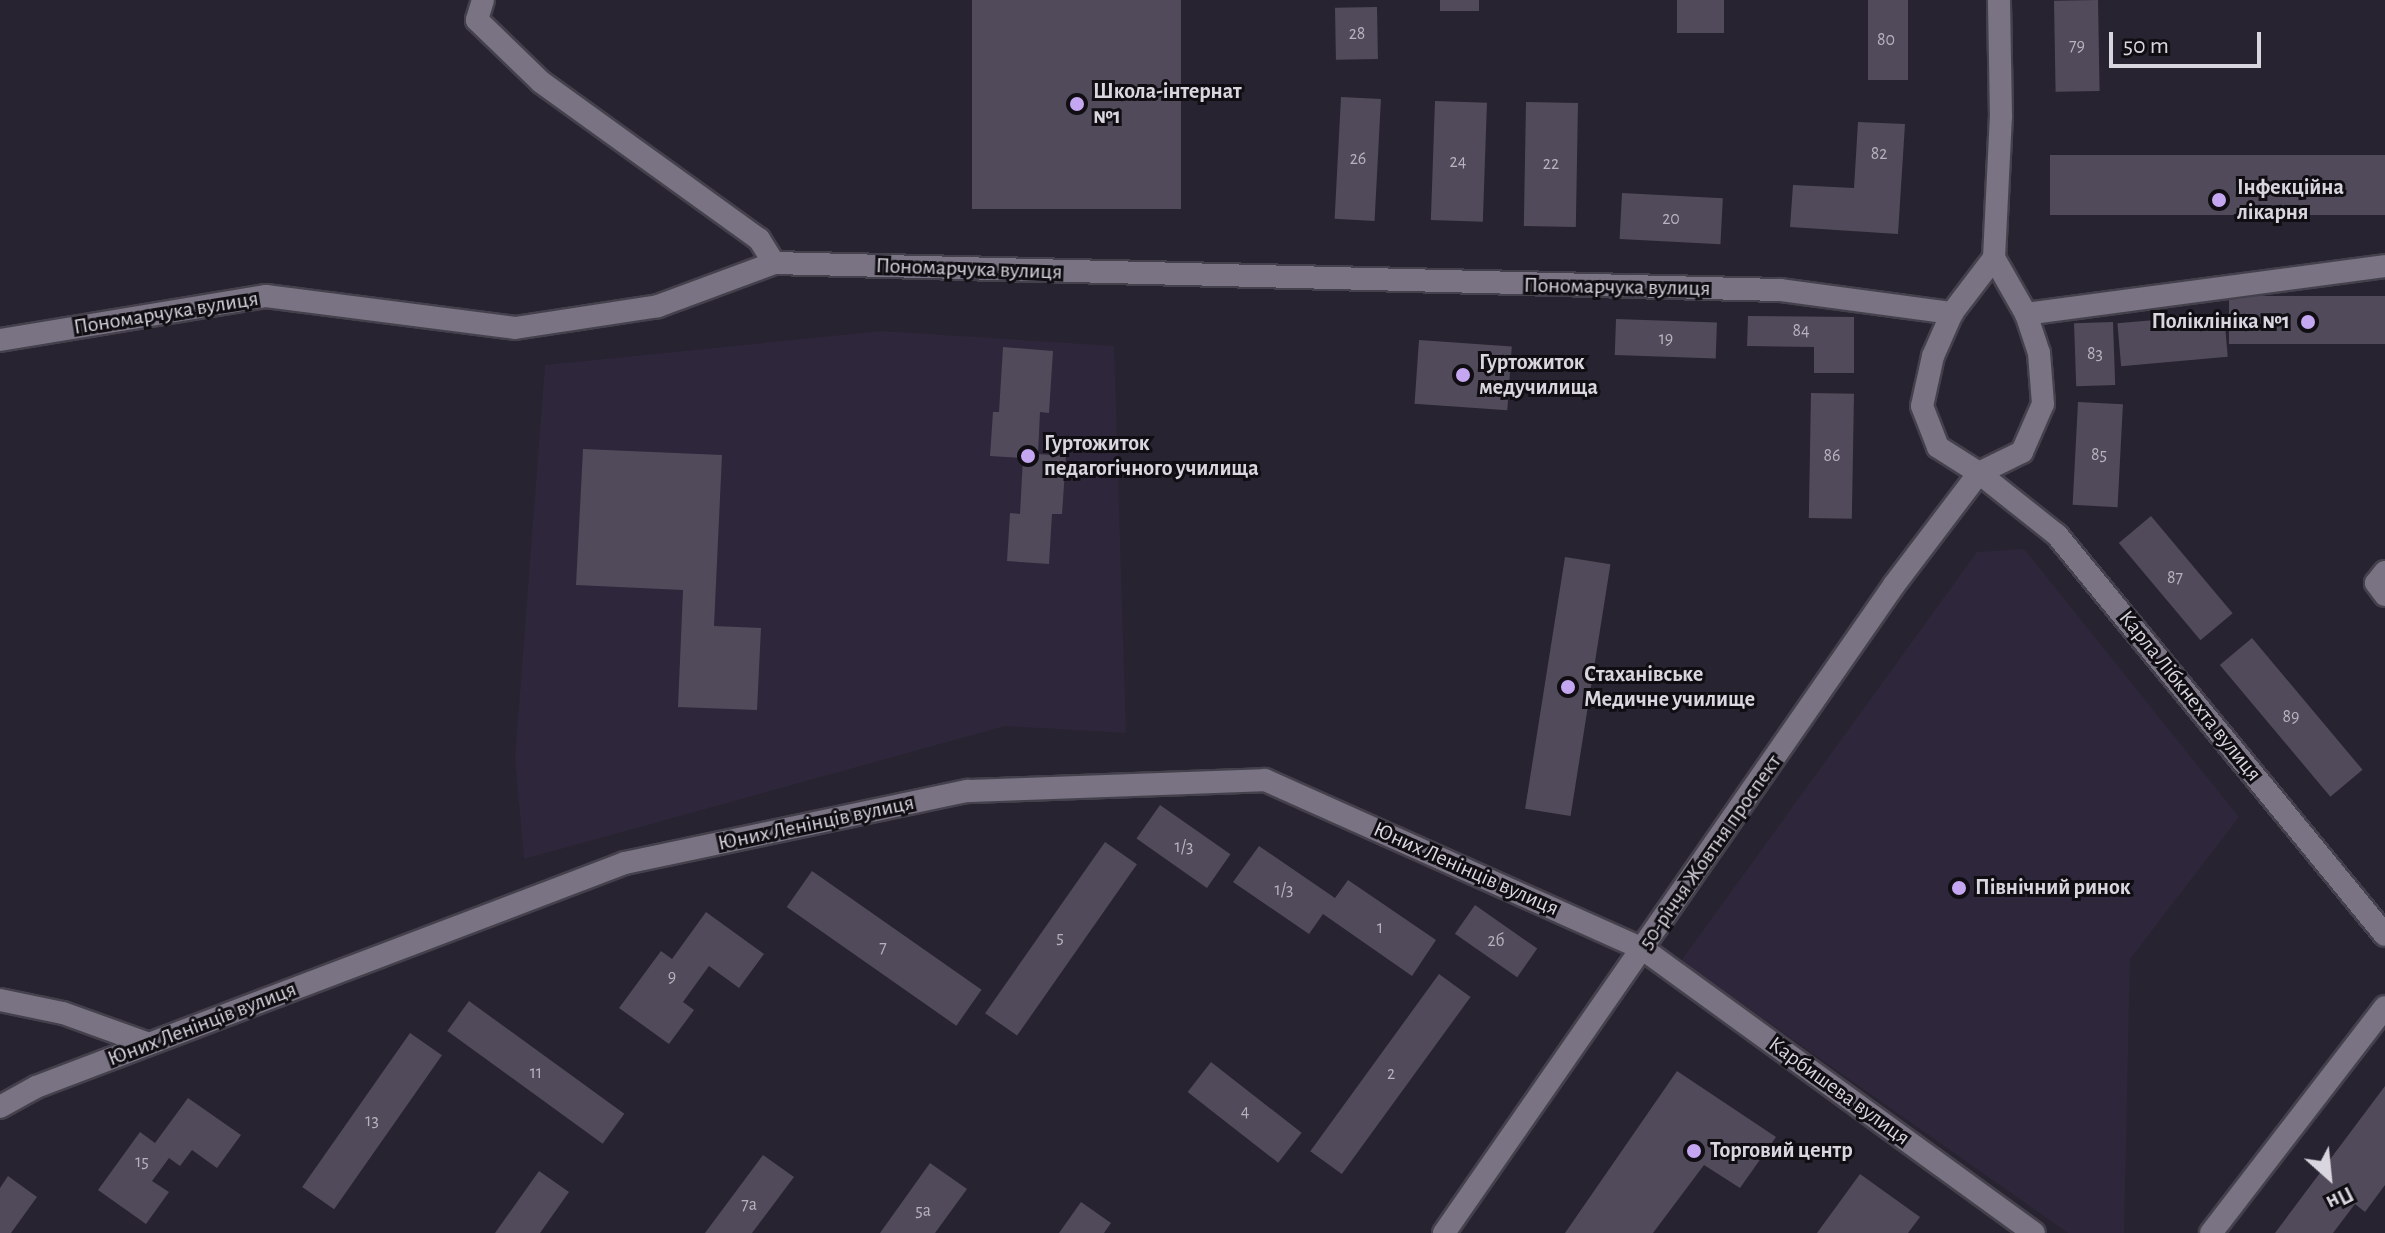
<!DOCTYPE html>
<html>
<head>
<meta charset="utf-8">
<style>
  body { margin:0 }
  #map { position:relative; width:2385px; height:1233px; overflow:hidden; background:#282330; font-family:"Alegreya Sans",sans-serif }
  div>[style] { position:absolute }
  .built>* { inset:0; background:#2e263a }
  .building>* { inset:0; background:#504a5a; transform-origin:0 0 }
  .roads { filter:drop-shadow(2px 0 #45414c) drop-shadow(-2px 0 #45414c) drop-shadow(0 2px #45414c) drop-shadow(0 -2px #45414c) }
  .minor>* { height:22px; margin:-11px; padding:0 11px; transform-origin:11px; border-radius:11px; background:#797383 }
  .dots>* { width:22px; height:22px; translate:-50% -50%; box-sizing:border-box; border:4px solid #100d13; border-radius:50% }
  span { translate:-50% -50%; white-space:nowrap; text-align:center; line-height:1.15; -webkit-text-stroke:6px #100d13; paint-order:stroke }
  .number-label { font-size:18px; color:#b7b3be }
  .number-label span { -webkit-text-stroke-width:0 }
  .poi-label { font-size:22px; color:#d9d6df; font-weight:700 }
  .left { translate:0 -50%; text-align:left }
  .right { translate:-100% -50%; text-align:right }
  .street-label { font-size:22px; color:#d9d6df }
  .north { position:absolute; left:2289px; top:1137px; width:80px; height:80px; -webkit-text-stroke:6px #100d13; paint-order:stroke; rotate:153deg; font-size:22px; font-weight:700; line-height:32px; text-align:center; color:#d9d6df }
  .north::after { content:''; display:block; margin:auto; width:28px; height:36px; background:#d9d6df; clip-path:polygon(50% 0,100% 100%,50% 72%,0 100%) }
  .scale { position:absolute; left:2109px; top:32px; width:152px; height:36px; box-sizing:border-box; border:4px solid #d9d6df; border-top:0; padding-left:10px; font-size:24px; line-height:28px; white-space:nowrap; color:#d9d6df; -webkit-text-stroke:6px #100d13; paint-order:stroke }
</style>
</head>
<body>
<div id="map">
  <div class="built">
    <i style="clip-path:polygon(882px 331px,1114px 346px,1126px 733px,1005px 726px,524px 859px,515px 758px,545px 365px)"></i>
    <i style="clip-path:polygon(2024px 549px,2239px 817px,2130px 959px,2124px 1233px,2068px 1233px,1681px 961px,1977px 552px)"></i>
  </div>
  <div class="building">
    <i style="left:972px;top:0;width:209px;height:209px"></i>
    <i style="left:1440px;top:0;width:39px;height:11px"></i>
    <i style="left:1677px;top:0;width:47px;height:33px"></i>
    <i style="left:1868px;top:0;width:40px;height:80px"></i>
    <i style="left:2098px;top:0;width:91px;height:44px;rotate:89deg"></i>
    <i style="left:1377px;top:7px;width:52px;height:42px;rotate:89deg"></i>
    <i style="left:1341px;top:97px;width:40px;height:122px;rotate:3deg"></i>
    <i style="left:1435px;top:101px;width:52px;height:119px;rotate:2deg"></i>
    <i style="left:1526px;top:102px;width:52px;height:124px;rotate:1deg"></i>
    <i style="clip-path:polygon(1858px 122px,1905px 124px,1898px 234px,1790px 227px,1793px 185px,1854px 188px)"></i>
    <i style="left:2385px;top:155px;width:60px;height:335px;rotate:90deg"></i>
    <i style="left:1622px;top:193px;width:101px;height:46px;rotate:3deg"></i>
    <i style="left:2385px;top:296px;width:48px;height:156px;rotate:90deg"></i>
    <i style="left:2224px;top:314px;width:43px;height:107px;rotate:85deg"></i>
    <i style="clip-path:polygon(1748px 316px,1854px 317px,1854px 373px,1814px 373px,1814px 347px,1747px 346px)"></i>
    <i style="left:1616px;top:319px;width:101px;height:36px;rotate:2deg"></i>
    <i style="left:2113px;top:322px;width:63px;height:39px;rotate:88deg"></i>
    <i style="left:1419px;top:340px;width:93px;height:64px;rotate:4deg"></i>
    <i style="clip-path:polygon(1003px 347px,1053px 351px,1049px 413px,1040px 412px,1038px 454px,1066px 456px,1062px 514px,1052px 514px,1049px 564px,1007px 561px,1010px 513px,1020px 514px,1023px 458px,990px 456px,993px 412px,999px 412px)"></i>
    <i style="left:1811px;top:393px;width:43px;height:125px;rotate:1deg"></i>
    <i style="left:2078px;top:402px;width:45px;height:103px;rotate:3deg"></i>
    <i style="clip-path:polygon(583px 449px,722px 455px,714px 626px,761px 628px,757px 710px,678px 707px,683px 590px,576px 585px)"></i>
    <i style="left:2151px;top:516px;width:127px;height:42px;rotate:50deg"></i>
    <i style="left:1565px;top:557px;width:46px;height:255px;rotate:9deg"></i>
    <i style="left:2252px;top:638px;width:172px;height:42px;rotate:50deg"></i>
    <i style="left:1160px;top:805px;width:86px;height:41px;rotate:35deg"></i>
    <i style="left:1105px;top:842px;width:39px;height:209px;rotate:35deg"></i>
    <i style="clip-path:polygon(1259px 846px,1335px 898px,1348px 880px,1436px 940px,1412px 976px,1323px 914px,1309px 934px,1233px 882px)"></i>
    <i style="left:812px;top:871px;width:207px;height:44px;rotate:35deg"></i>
    <i style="left:1475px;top:905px;width:76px;height:35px;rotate:35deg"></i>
    <i style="clip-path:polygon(706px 912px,764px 954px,739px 988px,709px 966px,683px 1002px,694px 1010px,669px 1044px,619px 1008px,661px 951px,672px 959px)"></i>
    <i style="left:1439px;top:974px;width:39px;height:219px;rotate:36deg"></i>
    <i style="left:469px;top:1001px;width:192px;height:37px;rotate:36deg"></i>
    <i style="left:410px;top:1033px;width:39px;height:188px;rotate:35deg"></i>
    <i style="left:1211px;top:1062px;width:115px;height:38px;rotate:38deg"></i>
    <i style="clip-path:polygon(1677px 1071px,1776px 1137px,1740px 1188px,1704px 1165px,1653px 1233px,1565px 1233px)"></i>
    <i style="clip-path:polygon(2385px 1086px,2385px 1185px,2365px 1212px,2355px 1204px,2333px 1233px,2275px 1233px)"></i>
    <i style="clip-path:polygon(188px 1098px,241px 1135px,217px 1168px,192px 1150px,180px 1166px,169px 1158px,152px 1181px,169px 1192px,146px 1224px,98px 1190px,140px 1132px,155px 1143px)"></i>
    <i style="clip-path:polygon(763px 1155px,794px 1177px,752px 1233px,705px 1233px)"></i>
    <i style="clip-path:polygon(930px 1163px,967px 1189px,935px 1233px,880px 1233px)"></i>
    <i style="clip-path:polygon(539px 1171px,569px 1192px,540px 1233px,495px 1233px)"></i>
    <i style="clip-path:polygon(1860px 1174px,1920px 1217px,1908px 1233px,1817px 1233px)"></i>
    <i style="clip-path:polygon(8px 1176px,37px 1197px,11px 1233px,0 1233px,0 1188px)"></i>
    <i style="clip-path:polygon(1081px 1202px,1111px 1223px,1104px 1233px,1059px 1233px)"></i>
  </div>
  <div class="roads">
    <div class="minor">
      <i style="left:483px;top:0;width:21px;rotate:107deg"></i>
      <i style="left:477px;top:20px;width:89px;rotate:44.1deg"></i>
      <i style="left:541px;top:82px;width:269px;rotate:35.8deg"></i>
      <i style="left:759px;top:239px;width:28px;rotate:58deg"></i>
      <i style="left:1994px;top:258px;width:141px;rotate:-87.2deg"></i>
      <i style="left:2001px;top:117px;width:117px;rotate:-91deg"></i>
      <i style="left:2026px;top:314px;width:362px;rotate:-7.6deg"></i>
      <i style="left:0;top:340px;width:270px;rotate:-9.4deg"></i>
      <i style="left:266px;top:296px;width:251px;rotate:7.3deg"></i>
      <i style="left:515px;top:328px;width:145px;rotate:-8.7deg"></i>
      <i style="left:658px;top:306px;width:124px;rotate:-20.3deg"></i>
      <i style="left:774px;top:263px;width:1007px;rotate:1.54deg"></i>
      <i style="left:1781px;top:290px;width:173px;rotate:7.7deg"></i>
      <i style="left:2385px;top:572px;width:14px;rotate:129deg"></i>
      <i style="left:2376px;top:583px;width:15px;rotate:53deg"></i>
      <i style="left:0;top:1000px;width:64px;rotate:11.7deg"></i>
      <i style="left:63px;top:1013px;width:91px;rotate:19.8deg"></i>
      <i style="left:0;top:1107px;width:41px;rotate:-29.1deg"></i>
      <i style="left:36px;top:1087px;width:630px;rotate:-20.82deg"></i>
      <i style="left:625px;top:863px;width:350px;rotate:-11.9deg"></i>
      <i style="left:968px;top:791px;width:297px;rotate:-2.1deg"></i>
      <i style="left:1265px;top:780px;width:414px;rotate:24.1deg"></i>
      <i style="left:1643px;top:949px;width:483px;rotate:36deg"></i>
      <i style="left:1444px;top:1233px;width:789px;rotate:-55.22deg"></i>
      <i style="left:1894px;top:585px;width:141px;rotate:-52.8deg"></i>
      <i style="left:1979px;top:473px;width:48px;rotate:-26deg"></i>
      <i style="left:2022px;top:452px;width:52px;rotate:-66.4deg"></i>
      <i style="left:2043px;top:404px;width:51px;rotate:-94.5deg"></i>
      <i style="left:2039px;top:353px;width:41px;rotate:-108.4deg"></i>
      <i style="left:2026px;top:314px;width:64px;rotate:-119.7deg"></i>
      <i style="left:1994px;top:258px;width:69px;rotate:127.4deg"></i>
      <i style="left:1952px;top:313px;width:47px;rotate:113.8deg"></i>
      <i style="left:1933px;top:356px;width:51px;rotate:102.4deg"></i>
      <i style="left:1922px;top:406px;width:44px;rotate:68.7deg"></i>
      <i style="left:1938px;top:447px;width:49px;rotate:32.4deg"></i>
      <i style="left:1979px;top:473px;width:100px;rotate:38.5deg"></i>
      <i style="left:2057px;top:535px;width:517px;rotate:50.65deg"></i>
      <i style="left:2211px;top:1233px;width:285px;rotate:-52.4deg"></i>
    </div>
  </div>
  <div class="dots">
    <i style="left:1077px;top:104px;background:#c5a7f1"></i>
    <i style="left:2219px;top:200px;background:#c5a7f1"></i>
    <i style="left:2308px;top:322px;background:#c5a7f1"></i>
    <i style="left:1463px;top:375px;background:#c5a7f1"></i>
    <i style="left:1028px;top:456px;background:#c5a7f1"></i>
    <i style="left:1568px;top:687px;background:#c5a7f1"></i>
    <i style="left:1959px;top:888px;background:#c5a7f1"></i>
    <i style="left:1694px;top:1151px;background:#c5a7f1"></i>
  </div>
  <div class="number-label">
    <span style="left:1357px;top:34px">28</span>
    <span style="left:1886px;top:40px">80</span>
    <span style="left:2077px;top:46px">79</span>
    <span style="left:1879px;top:154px">82</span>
    <span style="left:1358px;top:159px">26</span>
    <span style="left:1458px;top:162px">24</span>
    <span style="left:1551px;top:164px">22</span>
    <span style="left:1671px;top:219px">20</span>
    <span style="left:1801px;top:331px">84</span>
    <span style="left:1666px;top:339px">19</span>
    <span style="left:2095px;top:354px">83</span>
    <span style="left:2099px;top:455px">85</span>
    <span style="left:1832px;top:456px">86</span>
    <span style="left:2175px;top:578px">87</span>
    <span style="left:2291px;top:717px">89</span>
    <span style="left:1184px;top:847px">1/3</span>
    <span style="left:1284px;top:890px">1/3</span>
    <span style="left:1380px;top:928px">1</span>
    <span style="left:1060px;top:938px">5</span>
    <span style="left:1496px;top:941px">2б</span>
    <span style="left:883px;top:948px">7</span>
    <span style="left:672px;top:977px">9</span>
    <span style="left:536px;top:1073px">11</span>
    <span style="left:1391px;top:1074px">2</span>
    <span style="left:1245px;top:1112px">4</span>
    <span style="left:372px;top:1121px">13</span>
    <span style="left:142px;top:1162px">15</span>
    <span style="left:749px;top:1205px">7а</span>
    <span style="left:923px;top:1211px">5а</span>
  </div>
  <div class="poi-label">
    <span class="left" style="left:1093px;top:104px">Школа-інтернат<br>№1</span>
    <span class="left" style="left:2237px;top:200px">Інфекційна<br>лікарня</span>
    <span class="right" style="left:2290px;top:322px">Поліклініка №1</span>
    <span class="left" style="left:1479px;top:375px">Гуртожиток<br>медучилища</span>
    <span class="left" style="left:1044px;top:456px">Гуртожиток<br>педагогічного училища</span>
    <span class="left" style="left:1584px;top:687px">Стаханівське<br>Медичне училище</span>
    <span class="left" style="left:1975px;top:888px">Північний ринок</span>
    <span class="left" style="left:1710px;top:1151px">Торговий центр</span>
  </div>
  <div class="street-label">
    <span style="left:969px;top:269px;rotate:2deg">Пономарчука вулиця</span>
    <span style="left:1617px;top:287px;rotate:1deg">Пономарчука вулиця</span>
    <span style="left:166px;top:313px;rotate:-9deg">Пономарчука вулиця</span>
    <span style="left:2190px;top:696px;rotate:51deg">Карла Лібкнехта вулиця</span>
    <span style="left:816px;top:823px;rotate:-12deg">Юних Ленінців вулиця</span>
    <span style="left:1710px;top:852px;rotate:-55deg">50-річчя Жовтня проспект</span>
    <span style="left:1466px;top:869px;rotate:24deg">Юних Ленінців вулиця</span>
    <span style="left:202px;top:1024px;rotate:-21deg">Юних Ленінців вулиця</span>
    <span style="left:1839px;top:1091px;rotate:36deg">Карбишева вулиця</span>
  </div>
  <div class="north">Пн</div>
  <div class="scale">50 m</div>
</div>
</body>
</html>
